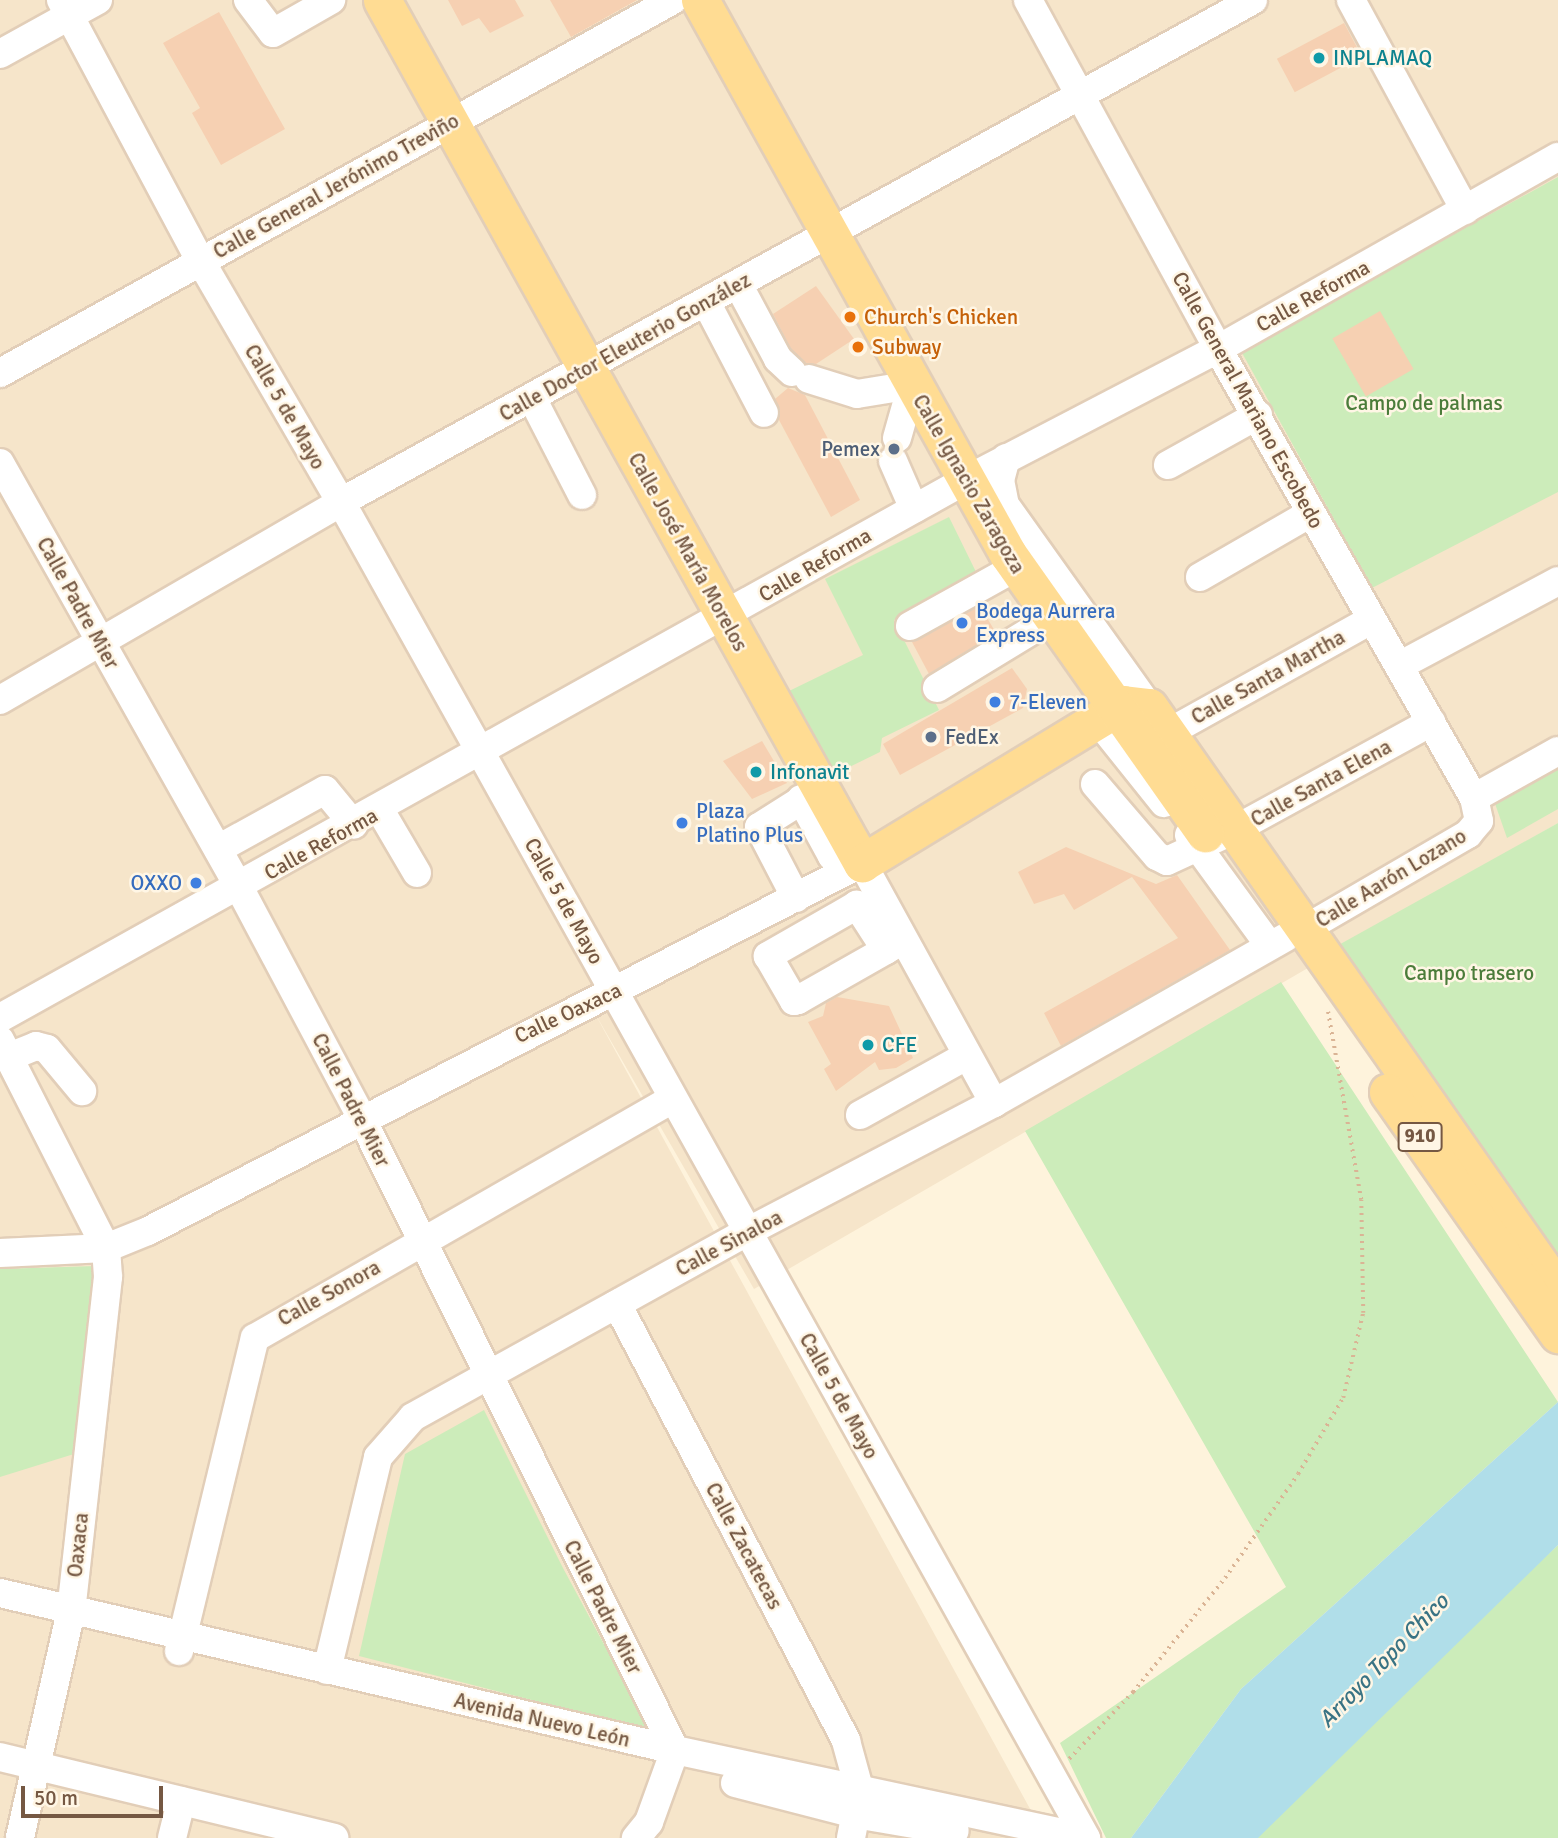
<!DOCTYPE html>
<html>
<head>
<meta charset="utf-8">
<style>
  body { margin:0 }
  #map { position:relative; width:1558px; height:1838px; overflow:hidden; background:#fef3dc; font-family:Signika,sans-serif }
  div>[style] { position:absolute }
  .residential>* { inset:0; background:#f6e5ca }
  .green>* { inset:0; background:#ccecba }
  .water>* { inset:0; background:#b0dee9 }
  .building>* { inset:0; background:#f6d0b2; transform-origin:0 0 }
  .path>* { height:3.5px; margin-top:-1.75px; transform-origin:0; background:repeating-linear-gradient(90deg,#dab495 0 2px,transparent 0 7px) }
  .roads { filter:drop-shadow(2px 0 #e2ceb8) drop-shadow(-2px 0 #e2ceb8) drop-shadow(0 2px #e2ceb8) drop-shadow(0 -2px #e2ceb8) }
  .minor>* { height:28px; margin:-14px; padding:0 14px; transform-origin:14px; border-radius:14px; background:#fff }
  .major>* { height:37px; margin:-18.5px; padding:0 18.5px; transform-origin:18.5px; border-radius:18.5px; background:#ffdc93 }
  .dots>* { width:19px; height:19px; translate:-50% -50%; box-sizing:border-box; border:4px solid #fff6e5; border-radius:50% }
  span { translate:-50% -50%; white-space:nowrap; text-align:center; line-height:1.15; -webkit-text-stroke:5px #fff6e5; paint-order:stroke }
  .shield-label span { padding:2px 5px; background:#fff6e5; border:2px solid; border-radius:5px; -webkit-text-stroke-width:0 }
  .shield-label { font-size:19px; color:#755843; font-weight:700 }
  .culture-label { font-size:21px; color:#0d838f }
  .left { translate:0 -50%; text-align:left }
  .street-label { font-size:21px; color:#755843 }
  .food-label { font-size:21px; color:#c56008 }
  .park-label { font-size:21px; color:#4b7c3a }
  .service-label { font-size:21px; color:#4e5e75 }
  .right { translate:-100% -50%; text-align:right }
  .shop-label { font-size:21px; color:#366cbe }
  .water-label { font-size:23px; color:#397384; font-style:italic }
  .scale { position:absolute; left:21px; top:1786px; width:142px; height:32px; box-sizing:border-box; border:4px solid #755843; border-top:0; padding-left:9px; font-size:21px; line-height:24px; white-space:nowrap; color:#755843; -webkit-text-stroke:5px #fff6e5; paint-order:stroke }
</style>
</head>
<body>
<div id="map">
  <div class="residential">
    <i style="clip-path:polygon(0 0,1558px 0,1558px 823px,754px 1289px,593px 1010px,1046px 1838px,0 1838px)"></i>
  </div>
  <div class="green">
    <i style="clip-path:polygon(1558px 177px,1558px 492px,1372px 588px,1241px 351px)"></i>
    <i style="clip-path:polygon(949px 517px,979px 578px,894px 620px,939px 710px,882px 738px,880px 752px,829px 777px,787px 692px,863px 655px,825px 579px)"></i>
    <i style="clip-path:polygon(1558px 760px,1558px 809px,1507px 838px,1492px 795px)"></i>
    <i style="clip-path:polygon(1558px 823px,1558px 1261px,1335px 947px)"></i>
    <i style="clip-path:polygon(1281px 982px,1558px 1402px,1241px 1689px,1131px 1838px,1106px 1838px,1060px 1743px,1286px 1587px,1025px 1131px)"></i>
    <i style="clip-path:polygon(96px 1266px,74px 1454px,0 1477px,0 1269px)"></i>
    <i style="clip-path:polygon(484px 1410px,563px 1568px,650px 1730px,359px 1656px,405px 1454px)"></i>
    <i style="clip-path:polygon(1558px 1545px,1558px 1838px,1253px 1838px,1475px 1622px)"></i>
  </div>
  <div class="water">
    <i style="clip-path:polygon(1558px 1402px,1558px 1545px,1258px 1838px,1131px 1838px,1241px 1689px)"></i>
  </div>
  <div class="building">
    <i style="clip-path:polygon(448px 0,515px 0,524px 16px,490px 33px,479px 18px,462px 26px)"></i>
    <i style="clip-path:polygon(550px 0,637px 0,571px 37px)"></i>
    <i style="clip-path:polygon(219px 12px,285px 129px,221px 165px,192px 113px,200px 108px,163px 43px)"></i>
    <i style="left:1344px;top:23px;width:38px;height:76px;rotate:62deg"></i>
    <i style="clip-path:polygon(816px 286px,854px 339px,816px 364px,805px 363px,791px 349px,773px 314px)"></i>
    <i style="left:1380px;top:311px;width:67px;height:55px;rotate:60deg"></i>
    <i style="clip-path:polygon(788px 388px,805px 395px,860px 500px,831px 517px,779px 420px,775px 399px)"></i>
    <i style="clip-path:polygon(980px 606px,996px 633px,929px 674px,912px 642px)"></i>
    <i style="clip-path:polygon(1012px 668px,1027px 689px,1023px 708px,900px 775px,883px 744px)"></i>
    <i style="clip-path:polygon(762px 741px,787px 783px,752px 799px,723px 761px)"></i>
    <i style="clip-path:polygon(1066px 847px,1156px 884px,1177px 875px,1230px 950px,1061px 1046px,1044px 1013px,1178px 938px,1132px 877px,1074px 910px,1064px 894px,1034px 904px,1018px 872px)"></i>
    <i style="clip-path:polygon(837px 997px,889px 1006px,913px 1058px,896px 1068px,879px 1070px,875px 1062px,836px 1091px,824px 1069px,831px 1064px,808px 1022px,823px 1016px,826px 1003px)"></i>
  </div>
  <div class="path">
    <i style="left:1069px;top:1759px;width:93px;rotate:-46.3deg"></i>
    <i style="left:1133px;top:1692px;width:146px;rotate:-51.1deg"></i>
    <i style="left:1225px;top:1578px;width:127px;rotate:-54.9deg"></i>
    <i style="left:1298px;top:1474px;width:88px;rotate:-59.4deg"></i>
    <i style="left:1343px;top:1398px;width:87px;rotate:-76.8deg"></i>
    <i style="left:1363px;top:1313px;width:113px;rotate:-91deg"></i>
    <i style="left:1361px;top:1200px;width:191px;rotate:-100deg"></i>
  </div>
  <div class="roads">
    <div class="minor">
      <i style="left:61px;top:0;width:295px;rotate:61.9deg"></i>
      <i style="left:200px;top:260px;width:280px;rotate:59.8deg"></i>
      <i style="left:341px;top:502px;width:1530px;rotate:60.85deg"></i>
      <i style="left:248px;top:0;width:41px;rotate:52.9deg"></i>
      <i style="left:273px;top:33px;width:67px;rotate:-29.6deg"></i>
      <i style="left:1028px;top:0;width:397px;rotate:61.4deg"></i>
      <i style="left:1218px;top:349px;width:517px;rotate:60.31deg"></i>
      <i style="left:1351px;top:0;width:239px;rotate:61.5deg"></i>
      <i style="left:0;top:54px;width:112px;rotate:-28.9deg"></i>
      <i style="left:738px;top:284px;width:85px;rotate:61.9deg"></i>
      <i style="left:778px;top:359px;width:19px;rotate:43deg"></i>
      <i style="left:706px;top:302px;width:125px;rotate:62.4deg"></i>
      <i style="left:0;top:373px;width:769px;rotate:-29deg"></i>
      <i style="left:809px;top:379px;width:50px;rotate:17.4deg"></i>
      <i style="left:857px;top:394px;width:56px;rotate:-9.3deg"></i>
      <i style="left:532px;top:398px;width:109px;rotate:62.7deg"></i>
      <i style="left:897px;top:438px;width:55px;rotate:-74.2deg"></i>
      <i style="left:1006px;top:458px;width:23px;rotate:105deg"></i>
      <i style="left:1000px;top:480px;width:25px;rotate:79deg"></i>
      <i style="left:1005px;top:505px;width:248px;rotate:54.5deg"></i>
      <i style="left:893px;top:461px;width:52px;rotate:66.4deg"></i>
      <i style="left:0;top:463px;width:489px;rotate:60.6deg"></i>
      <i style="left:240px;top:889px;width:258px;rotate:62deg"></i>
      <i style="left:361px;top:1117px;width:707px;rotate:63.62deg"></i>
      <i style="left:675px;top:1750px;width:77px;rotate:109.9deg"></i>
      <i style="left:649px;top:1822px;width:21px;rotate:129deg"></i>
      <i style="left:1168px;top:465px;width:103px;rotate:-29.1deg"></i>
      <i style="left:1200px;top:577px;width:128px;rotate:-30deg"></i>
      <i style="left:910px;top:626px;width:121px;rotate:-29.1deg"></i>
      <i style="left:1399px;top:666px;width:180px;rotate:-28.1deg"></i>
      <i style="left:937px;top:688px;width:135px;rotate:-31.3deg"></i>
      <i style="left:0;top:700px;width:394px;rotate:-30.1deg"></i>
      <i style="left:341px;top:502px;width:1041px;rotate:-28.83deg"></i>
      <i style="left:1099px;top:722px;width:104px;rotate:51.3deg"></i>
      <i style="left:1166px;top:734px;width:235px;rotate:-29.1deg"></i>
      <i style="left:1095px;top:784px;width:95px;rotate:49.3deg"></i>
      <i style="left:1157px;top:856px;width:11px;rotate:27deg"></i>
      <i style="left:1167px;top:861px;width:74px;rotate:-24.8deg"></i>
      <i style="left:1234px;top:830px;width:225px;rotate:-28.7deg"></i>
      <i style="left:801px;top:799px;width:65px;rotate:61.5deg"></i>
      <i style="left:832px;top:856px;width:31px;rotate:13deg"></i>
      <i style="left:380px;top:810px;width:73px;rotate:59.6deg"></i>
      <i style="left:1189px;top:835px;width:137px;rotate:53.9deg"></i>
      <i style="left:218px;top:849px;width:122px;rotate:-28.9deg"></i>
      <i style="left:325px;top:790px;width:45px;rotate:50.4deg"></i>
      <i style="left:862px;top:863px;width:274px;rotate:61.2deg"></i>
      <i style="left:796px;top:898px;width:80px;rotate:-117.5deg"></i>
      <i style="left:759px;top:827px;width:71px;rotate:-32.3deg"></i>
      <i style="left:1305px;top:929px;width:189px;rotate:-30.2deg"></i>
      <i style="left:1468px;top:834px;width:17px;rotate:-50deg"></i>
      <i style="left:1479px;top:821px;width:24px;rotate:-102deg"></i>
      <i style="left:1474px;top:798px;width:96px;rotate:-29.2deg"></i>
      <i style="left:886px;top:950px;width:54px;rotate:-122.8deg"></i>
      <i style="left:857px;top:905px;width:103px;rotate:150.2deg"></i>
      <i style="left:768px;top:956px;width:52px;rotate:60deg"></i>
      <i style="left:794px;top:1001px;width:4px;rotate:-14deg"></i>
      <i style="left:798px;top:1000px;width:101px;rotate:-29.6deg"></i>
      <i style="left:886px;top:950px;width:20px;rotate:-30deg"></i>
      <i style="left:0;top:1018px;width:1103px;rotate:-29.12deg"></i>
      <i style="left:964px;top:481px;width:286px;rotate:-27.5deg"></i>
      <i style="left:1218px;top:349px;width:390px;rotate:-29.5deg"></i>
      <i style="left:0;top:1040px;width:233px;rotate:63deg"></i>
      <i style="left:106px;top:1248px;width:29px;rotate:86deg"></i>
      <i style="left:108px;top:1277px;width:336px;rotate:96.3deg"></i>
      <i style="left:71px;top:1611px;width:233px;rotate:102.7deg"></i>
      <i style="left:9px;top:1057px;width:29px;rotate:-22deg"></i>
      <i style="left:36px;top:1046px;width:11px;rotate:15deg"></i>
      <i style="left:47px;top:1049px;width:55px;rotate:50.2deg"></i>
      <i style="left:860px;top:1115px;width:121px;rotate:-29.1deg"></i>
      <i style="left:0;top:1253px;width:106px;rotate:-2.7deg"></i>
      <i style="left:106px;top:1248px;width:45px;rotate:-22deg"></i>
      <i style="left:148px;top:1231px;width:803px;rotate:-27.27deg"></i>
      <i style="left:617px;top:1304px;width:493px;rotate:62.3deg"></i>
      <i style="left:846px;top:1741px;width:53px;rotate:74.6deg"></i>
      <i style="left:860px;top:1792px;width:47px;rotate:101.1deg"></i>
      <i style="left:0;top:1593px;width:693px;rotate:13.09deg"></i>
      <i style="left:675px;top:1750px;width:420px;rotate:12.1deg"></i>
      <i style="left:179px;top:1651px;width:322px;rotate:-76.4deg"></i>
      <i style="left:255px;top:1338px;width:479px;rotate:-29.8deg"></i>
      <i style="left:327px;top:1670px;width:219px;rotate:-76.5deg"></i>
      <i style="left:378px;top:1457px;width:53px;rotate:-48.8deg"></i>
      <i style="left:413px;top:1417px;width:382px;rotate:-29deg"></i>
      <i style="left:747px;top:1232px;width:279px;rotate:-27.6deg"></i>
      <i style="left:994px;top:1103px;width:335px;rotate:-29.6deg"></i>
      <i style="left:0;top:1757px;width:344px;rotate:13.6deg"></i>
      <i style="left:735px;top:1783px;width:124px;rotate:14.5deg"></i>
      <i style="left:855px;top:1814px;width:101px;rotate:9.6deg"></i>
      <i style="left:172px;top:1838px;width:38px;rotate:-76deg"></i>
    </div>
    <div class="major">
      <i style="left:382px;top:0;width:988px;rotate:60.92deg"></i>
      <i style="left:862px;top:863px;width:306px;rotate:-31.3deg"></i>
      <i style="left:1123px;top:704px;width:26px;rotate:7deg"></i>
      <i style="left:1149px;top:707px;width:712px;rotate:54.95deg"></i>
      <i style="left:700px;top:0;width:634px;rotate:60.93deg"></i>
      <i style="left:1008px;top:554px;width:342px;rotate:54.8deg"></i>
      <i style="left:1388px;top:1092px;width:296px;rotate:54.9deg"></i>
    </div>
  </div>
  <div class="dots">
    <i style="left:1319px;top:58px;background:#0f9aa8"></i>
    <i style="left:850px;top:317px;background:#e8710a"></i>
    <i style="left:858px;top:347px;background:#e8710a"></i>
    <i style="left:894px;top:449px;background:#5c6f8a"></i>
    <i style="left:962px;top:623px;background:#3f7fe0"></i>
    <i style="left:995px;top:702px;background:#3f7fe0"></i>
    <i style="left:931px;top:737px;background:#5c6f8a"></i>
    <i style="left:756px;top:772px;background:#0f9aa8"></i>
    <i style="left:682px;top:823px;background:#3f7fe0"></i>
    <i style="left:196px;top:883px;background:#3f7fe0"></i>
    <i style="left:868px;top:1045px;background:#0f9aa8"></i>
  </div>
  <div class="shield-label">
    <span style="left:1420px;top:1137px">910</span>
  </div>
  <div class="culture-label">
    <span class="left" style="left:1333px;top:58px">INPLAMAQ</span>
    <span class="left" style="left:770px;top:772px">Infonavit</span>
    <span class="left" style="left:882px;top:1045px">CFE</span>
  </div>
  <div class="street-label">
    <span style="left:336px;top:186px;rotate:-29deg">Calle General Jerónimo Treviño</span>
    <span style="left:1313px;top:296px;rotate:-29deg">Calle Reforma</span>
    <span style="left:625px;top:347px;rotate:-29deg">Calle Doctor Eleuterio González</span>
    <span style="left:1248px;top:400px;rotate:61deg">Calle General Mariano Escobedo</span>
    <span style="left:285px;top:407px;rotate:60deg">Calle 5 de Mayo</span>
    <span style="left:969px;top:484px;rotate:60deg">Calle Ignacio Zaragoza</span>
    <span style="left:688px;top:552px;rotate:61deg">Calle José María Morelos</span>
    <span style="left:815px;top:565px;rotate:-30deg">Calle Reforma</span>
    <span style="left:78px;top:603px;rotate:61deg">Calle Padre Mier</span>
    <span style="left:1268px;top:677px;rotate:-29deg">Calle Santa Martha</span>
    <span style="left:1321px;top:783px;rotate:-29deg">Calle Santa Elena</span>
    <span style="left:321px;top:844px;rotate:-29deg">Calle Reforma</span>
    <span style="left:1391px;top:878px;rotate:-31deg">Calle Aarón Lozano</span>
    <span style="left:564px;top:901px;rotate:61deg">Calle 5 de Mayo</span>
    <span style="left:568px;top:1013px;rotate:-25deg">Calle Oaxaca</span>
    <span style="left:351px;top:1100px;rotate:63deg">Calle Padre Mier</span>
    <span style="left:729px;top:1243px;rotate:-28deg">Calle Sinaloa</span>
    <span style="left:329px;top:1293px;rotate:-29deg">Calle Sonora</span>
    <span style="left:839px;top:1396px;rotate:61deg">Calle 5 de Mayo</span>
    <span style="left:78px;top:1545px;rotate:-84deg">Oaxaca</span>
    <span style="left:744px;top:1546px;rotate:62deg">Calle Zacatecas</span>
    <span style="left:603px;top:1607px;rotate:63deg">Calle Padre Mier</span>
    <span style="left:542px;top:1720px;rotate:13deg">Avenida Nuevo León</span>
  </div>
  <div class="food-label">
    <span class="left" style="left:864px;top:317px">Church's Chicken</span>
    <span class="left" style="left:872px;top:347px">Subway</span>
  </div>
  <div class="park-label">
    <span style="left:1424px;top:403px">Campo de palmas</span>
    <span style="left:1469px;top:973px">Campo trasero</span>
  </div>
  <div class="service-label">
    <span class="right" style="left:880px;top:449px">Pemex</span>
    <span class="left" style="left:945px;top:737px">FedEx</span>
  </div>
  <div class="shop-label">
    <span class="left" style="left:976px;top:623px">Bodega Aurrera<br>Express</span>
    <span class="left" style="left:1009px;top:702px">7-Eleven</span>
    <span class="left" style="left:696px;top:823px">Plaza<br>Platino Plus</span>
    <span class="right" style="left:182px;top:883px">OXXO</span>
  </div>
  <div class="water-label">
    <span style="left:1384px;top:1661px;rotate:-46deg">Arroyo Topo Chico</span>
  </div>
  <div class="scale">50 m</div>
</div>
</body>
</html>
